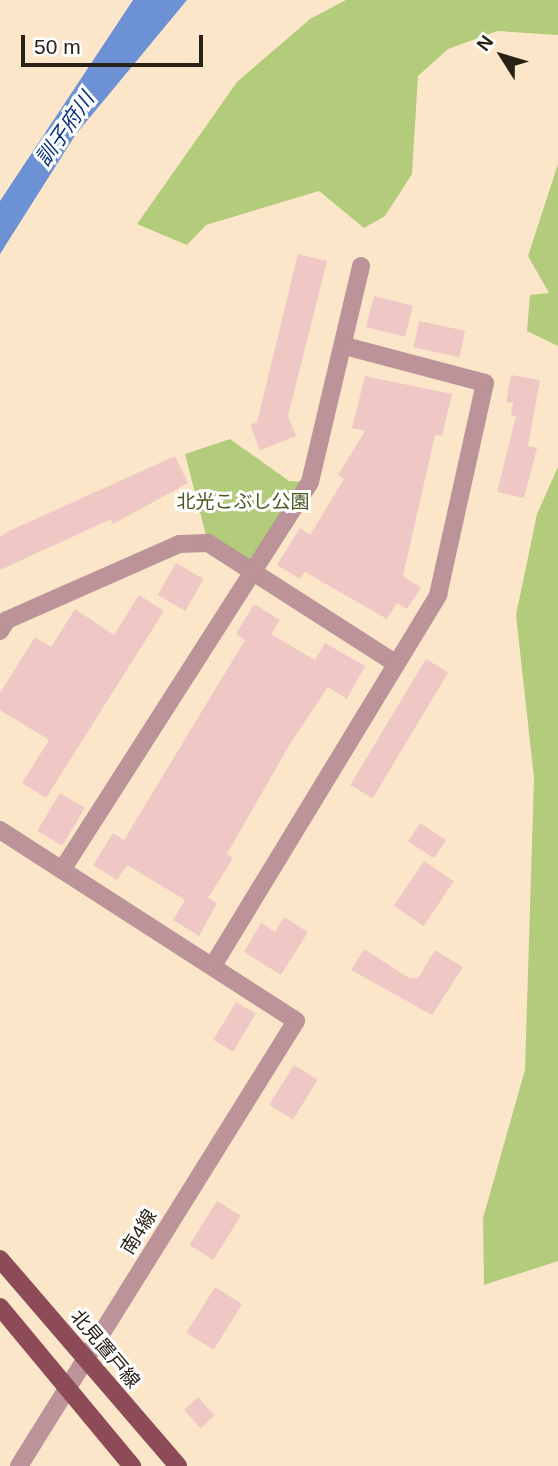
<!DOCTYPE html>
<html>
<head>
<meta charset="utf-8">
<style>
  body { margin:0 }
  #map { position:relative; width:558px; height:1466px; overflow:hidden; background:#fbe6c9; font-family:Helvetica,"Noto Sans JP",sans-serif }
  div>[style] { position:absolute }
  .green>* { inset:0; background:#b3cc7c }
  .water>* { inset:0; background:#6c91d4 }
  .building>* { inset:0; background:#efc8c5; transform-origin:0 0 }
  .street>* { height:18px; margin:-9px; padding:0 9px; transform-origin:9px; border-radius:9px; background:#bb9399 }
  .primary>* { height:18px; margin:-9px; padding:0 9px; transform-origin:9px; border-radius:9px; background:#8d4a57 }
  span { translate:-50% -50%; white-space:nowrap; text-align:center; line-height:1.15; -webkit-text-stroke:6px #fff; paint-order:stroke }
  .park-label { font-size:19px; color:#495921 }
  .street-label { font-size:19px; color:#282116 }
  .water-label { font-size:21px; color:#08327f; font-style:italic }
  .north { position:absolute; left:467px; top:21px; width:70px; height:70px; -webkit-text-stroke:5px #fff; paint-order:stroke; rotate:307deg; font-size:19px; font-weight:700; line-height:28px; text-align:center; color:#282116 }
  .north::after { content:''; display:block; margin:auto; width:24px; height:32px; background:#282116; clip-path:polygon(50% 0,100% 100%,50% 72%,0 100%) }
  .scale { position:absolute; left:21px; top:35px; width:182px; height:32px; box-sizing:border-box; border:4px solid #282116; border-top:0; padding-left:9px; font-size:21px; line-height:24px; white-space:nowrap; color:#282116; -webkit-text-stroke:5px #fff; paint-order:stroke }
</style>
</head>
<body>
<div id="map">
  <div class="green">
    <i style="clip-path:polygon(346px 0,558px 0,558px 35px,497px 31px,448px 49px,418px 76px,412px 174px,385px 216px,364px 228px,319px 191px,206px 225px,187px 245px,137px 224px,237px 82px,310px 19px)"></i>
    <i style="clip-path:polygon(558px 164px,558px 346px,527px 331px,530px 295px,549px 293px,528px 256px)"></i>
    <i style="clip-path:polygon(230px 439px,289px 481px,310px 482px,248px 573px,208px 543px,185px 454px)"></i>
    <i style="clip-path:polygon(558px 467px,558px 1261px,484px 1285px,483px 1218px,525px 1070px,534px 778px,516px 615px,537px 514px)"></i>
  </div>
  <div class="water">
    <i style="clip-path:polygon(133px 0,187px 0,76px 134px,0 254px,0 201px)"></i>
  </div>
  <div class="building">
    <i style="clip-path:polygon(298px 254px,327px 261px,288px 416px,296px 436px,260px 450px,250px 425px,257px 422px)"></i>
    <i style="left:374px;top:296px;width:40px;height:32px;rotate:14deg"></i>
    <i style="left:419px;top:321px;width:47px;height:27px;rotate:12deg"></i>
    <i style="clip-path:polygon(511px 375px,540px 380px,528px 446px,537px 448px,524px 498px,497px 492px,516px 416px,511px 415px,513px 403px,506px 402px)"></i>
    <i style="clip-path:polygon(365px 376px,452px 394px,442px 436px,435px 435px,403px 576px,421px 588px,407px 609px,397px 603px,387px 619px,305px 572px,300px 579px,277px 565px,300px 528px,310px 535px,344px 479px,338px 475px,365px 431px,352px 428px)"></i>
    <i style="clip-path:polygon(175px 456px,188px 483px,113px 524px,111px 519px,0 570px,0 537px,9px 531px)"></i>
    <i style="left:176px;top:563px;width:32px;height:37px;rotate:30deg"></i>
    <i style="clip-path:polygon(139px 595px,164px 611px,46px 798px,22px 783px,49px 740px,0 710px,0 693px,35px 637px,51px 647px,75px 609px,114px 635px)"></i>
    <i style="clip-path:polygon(254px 604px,280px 620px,271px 634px,315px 660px,325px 643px,365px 666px,347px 699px,328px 687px,290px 744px,227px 854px,233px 858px,208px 898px,217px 903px,199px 936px,173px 920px,185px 900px,127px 865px,117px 880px,93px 865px,113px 833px,124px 840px,245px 640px,236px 634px)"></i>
    <i style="left:426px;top:659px;width:26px;height:147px;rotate:31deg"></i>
    <i style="left:60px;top:793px;width:29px;height:44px;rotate:31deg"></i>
    <i style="left:420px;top:823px;width:31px;height:22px;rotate:33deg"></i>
    <i style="left:424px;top:861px;width:36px;height:54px;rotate:34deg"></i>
    <i style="clip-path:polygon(284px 917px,308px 932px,281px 975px,244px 952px,261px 923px,275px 932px)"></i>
    <i style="clip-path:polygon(364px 949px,409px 978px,418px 978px,435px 950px,463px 967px,432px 1015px,351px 970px)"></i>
    <i style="left:236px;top:1002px;width:23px;height:44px;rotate:31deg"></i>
    <i style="left:294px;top:1065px;width:28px;height:47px;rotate:32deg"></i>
    <i style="left:217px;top:1201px;width:28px;height:52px;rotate:32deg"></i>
    <i style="left:215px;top:1287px;width:32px;height:54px;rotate:32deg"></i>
    <i style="left:198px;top:1397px;width:25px;height:19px;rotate:48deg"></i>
  </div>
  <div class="street">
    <i style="left:0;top:631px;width:13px;rotate:-58deg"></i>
    <i style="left:7px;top:620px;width:188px;rotate:-23.8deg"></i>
    <i style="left:179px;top:544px;width:29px;rotate:-2deg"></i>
    <i style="left:208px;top:543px;width:222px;rotate:32.7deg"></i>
    <i style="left:0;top:830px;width:352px;rotate:32.8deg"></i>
    <i style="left:296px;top:1021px;width:524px;rotate:121.9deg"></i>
    <i style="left:62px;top:870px;width:460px;rotate:-57.4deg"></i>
    <i style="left:310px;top:482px;width:222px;rotate:-76.7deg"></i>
    <i style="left:214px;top:964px;width:432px;rotate:-58.7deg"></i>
    <i style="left:438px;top:595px;width:217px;rotate:-77.5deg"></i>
    <i style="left:485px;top:383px;width:145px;rotate:-165.2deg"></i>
  </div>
  <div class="primary">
    <i style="left:0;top:1259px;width:273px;rotate:49.3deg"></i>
    <i style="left:0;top:1307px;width:207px;rotate:50.3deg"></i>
  </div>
  <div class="park-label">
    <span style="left:243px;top:502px">北光こぶし公園</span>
  </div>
  <div class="street-label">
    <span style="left:139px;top:1232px;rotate:-58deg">南4線</span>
    <span style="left:105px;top:1349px;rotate:50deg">北見置戸線</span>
  </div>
  <div class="water-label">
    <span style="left:65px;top:129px;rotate:-55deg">訓子府川</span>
  </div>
  <div class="north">N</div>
  <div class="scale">50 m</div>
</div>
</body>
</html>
